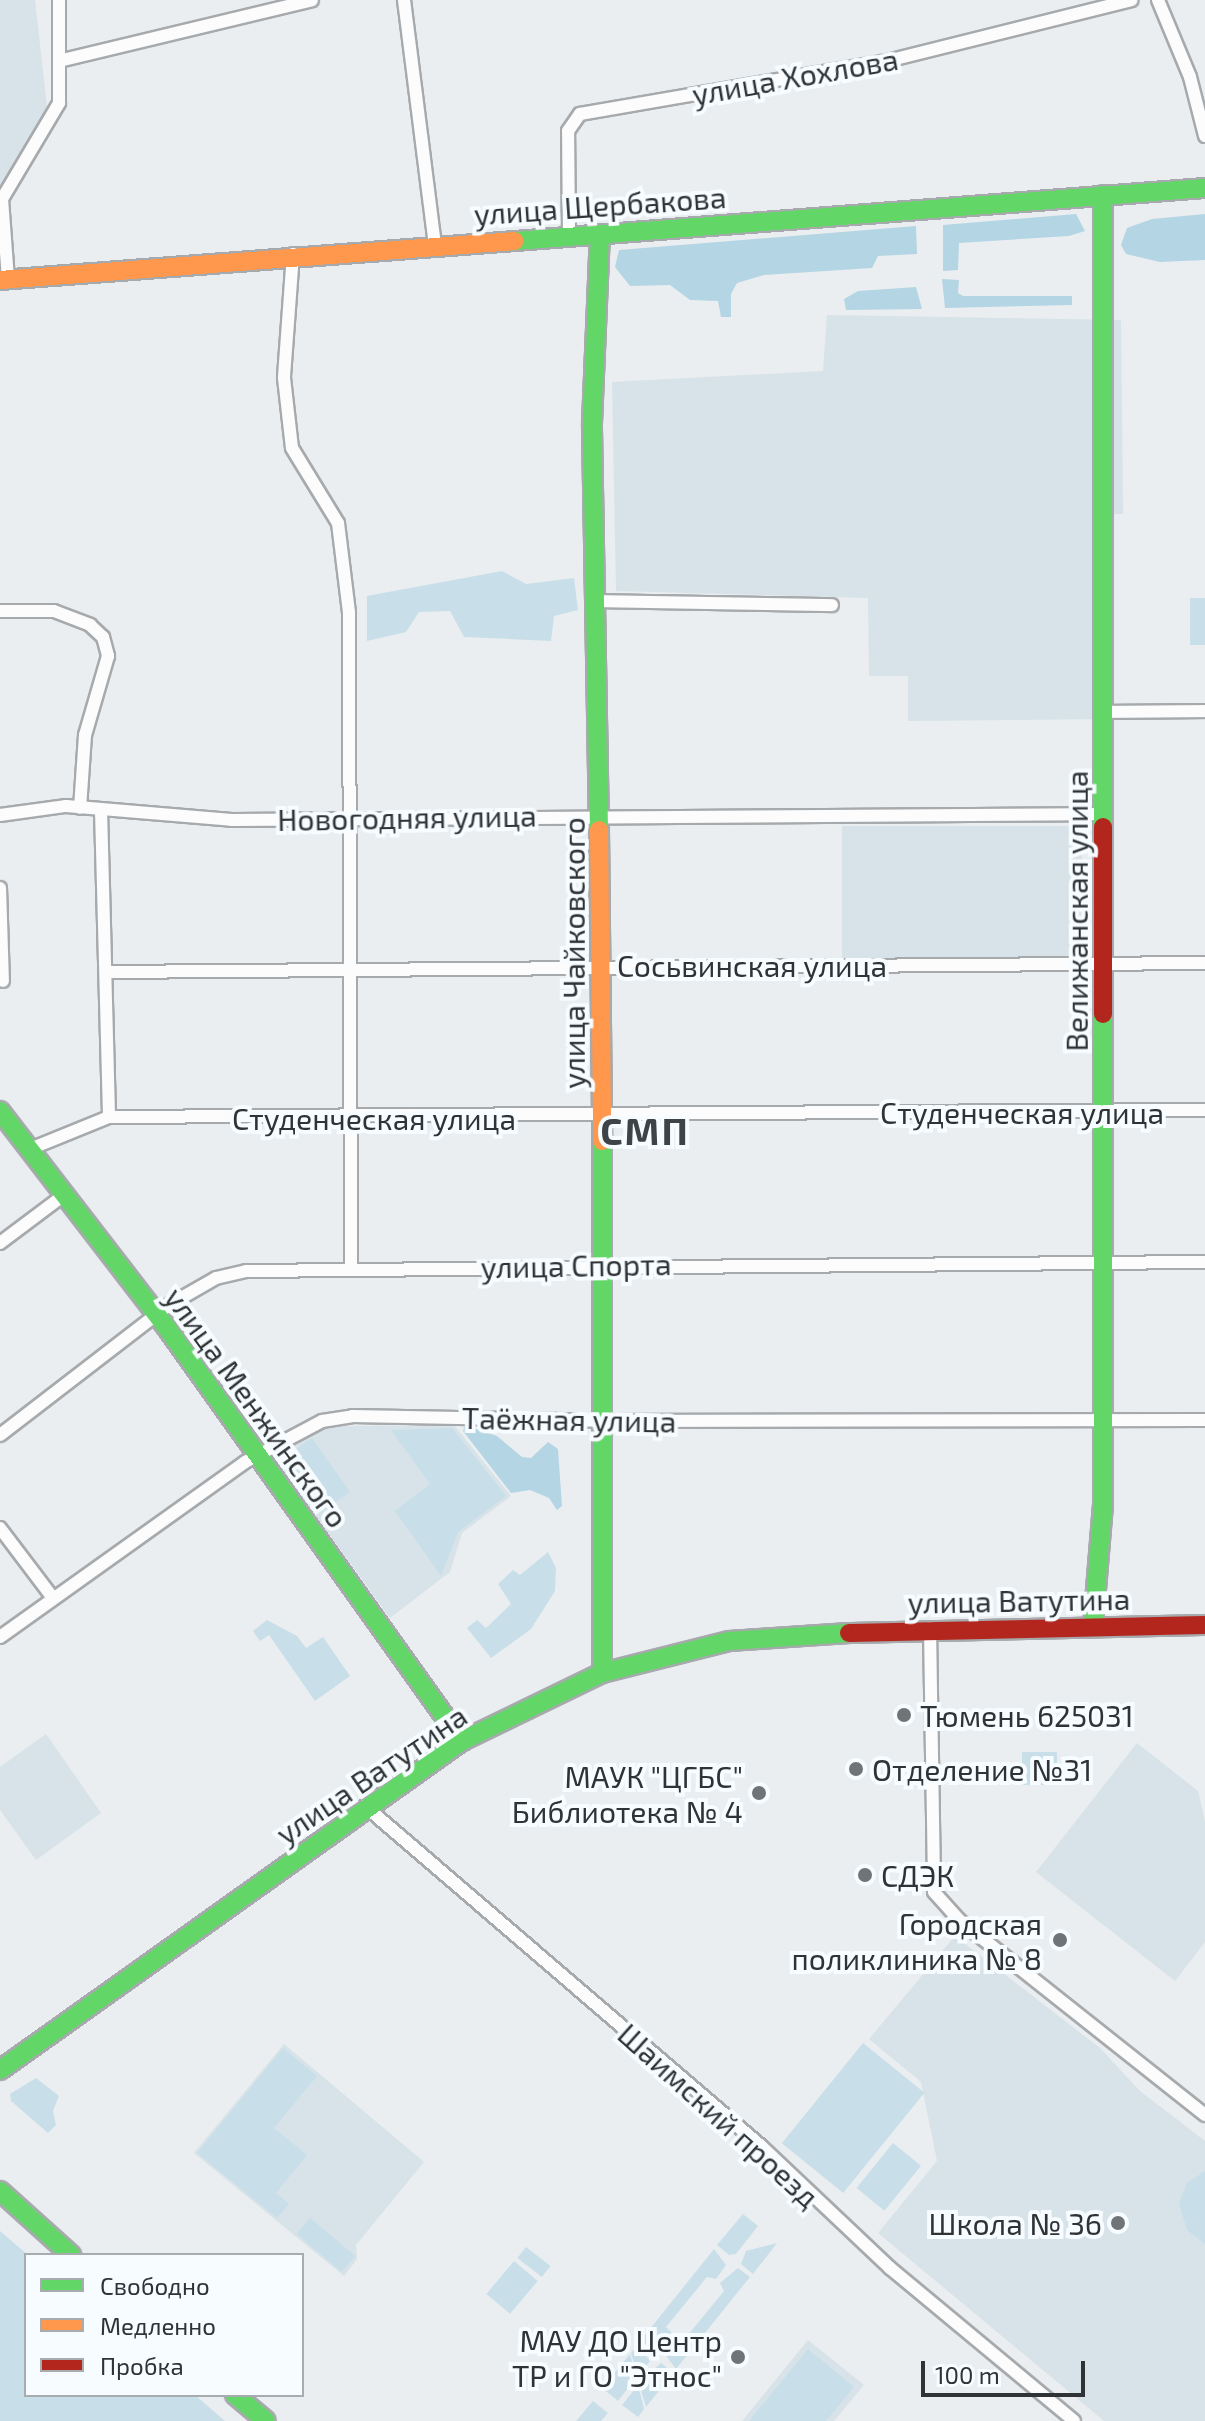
<!DOCTYPE html>
<html>
<head>
<meta charset="utf-8">
<style>
  body { margin:0 }
  #map { position:relative; width:1205px; height:2421px; overflow:hidden; background:#eaeef0; font-family:"Exo 2",sans-serif }
  div>[style] { position:absolute }
  .built>* { inset:0; background:#d7e3e8; transform-origin:0 0 }
  .green>* { inset:0; background:#c8dfe9; transform-origin:0 0 }
  .forest>* { inset:0; background:#b4d5e4 }
  .roads { filter:drop-shadow(2px 0 #a7aaac) drop-shadow(-2px 0 #a7aaac) drop-shadow(0 2px #a7aaac) drop-shadow(0 -2px #a7aaac) }
  .street>* { height:12px; margin:-6px; padding:0 6px; transform-origin:6px; border-radius:6px; background:#fcfcfd }
  .fast>* { height:18px; margin:-9px; padding:0 9px; transform-origin:9px; border-radius:9px; background:#63d668 }
  .slow>* { height:18px; margin:-9px; padding:0 9px; transform-origin:9px; border-radius:9px; background:#ff974d }
  .jam>* { height:18px; margin:-9px; padding:0 9px; transform-origin:9px; border-radius:9px; background:#b3261e }
  .dots>* { width:22px; height:22px; translate:-50% -50%; box-sizing:border-box; border:4px solid #f6fcff; border-radius:50% }
  span { translate:-50% -50%; white-space:nowrap; text-align:center; line-height:1.15; -webkit-text-stroke:8px #f6fcff; paint-order:stroke }
  .street-label { font-size:30px; color:#303335 }
  .poi-label { font-size:30px; color:#303335 }
  .left { translate:0 -50%; text-align:left }
  .right { translate:-100% -50%; text-align:right }
  .district-label { font-size:38px; color:#3d4448; font-weight:700; letter-spacing:2px }
  .legend { position:absolute; left:24px; top:2253px; width:280px; height:144px; box-sizing:border-box; background:#f6fcff; border:2px solid #a7acae; margin:0; padding:10px 14px; list-style:none; font-size:24px; color:#303335 }
  .legend li { display:flex; align-items:center; gap:16px; height:40px }
  .legend b { width:40px; border:2px solid #a7acae }
  .scale { position:absolute; left:921px; top:2361px; width:164px; height:36px; box-sizing:border-box; border:4px solid #303335; border-top:0; padding-left:10px; font-size:24px; line-height:28px; white-space:nowrap; color:#303335; -webkit-text-stroke:6px #f6fcff; paint-order:stroke }
</style>
</head>
<body>
<div id="map">
  <div class="built">
    <i style="clip-path:polygon(0 0,35px 0,48px 116px,0 196px)"></i>
    <i style="clip-path:polygon(827px 315px,1121px 320px,1123px 514px,1112px 514px,1110px 719px,908px 721px,908px 676px,869px 676px,868px 598px,616px 591px,612px 382px,823px 371px)"></i>
    <i style="left:1082px;top:826px;width:132px;height:240px;rotate:90deg"></i>
    <i style="clip-path:polygon(454px 1425px,511px 1496px,462px 1533px,450px 1572px,390px 1618px,275px 1459px,325px 1426px)"></i>
    <i style="clip-path:polygon(46px 1734px,101px 1813px,36px 1860px,0 1810px,0 1767px)"></i>
    <i style="clip-path:polygon(1137px 1743px,1198px 1791px,1205px 1822px,1205px 1942px,1175px 1981px,1036px 1872px)"></i>
    <i style="clip-path:polygon(955px 1936px,1100px 2048px,1140px 2091px,1205px 2141px,1205px 2421px,1104px 2421px,878px 2233px,937px 2161px,921px 2082px,869px 2039px)"></i>
    <i style="clip-path:polygon(284px 2044px,424px 2162px,356px 2245px,357px 2259px,344px 2276px,194px 2153px)"></i>
    <i style="clip-path:polygon(808px 2340px,864px 2385px,834px 2421px,742px 2421px)"></i>
  </div>
  <div class="green">
    <i style="clip-path:polygon(502px 571px,526px 584px,574px 578px,578px 610px,554px 616px,551px 641px,464px 637px,450px 611px,419px 612px,406px 632px,367px 641px,367px 596px)"></i>
    <i style="left:1190px;top:598px;width:15px;height:47px"></i>
    <i style="clip-path:polygon(452px 1428px,506px 1496px,458px 1532px,441px 1576px,395px 1511px,430px 1484px,391px 1430px)"></i>
    <i style="left:312px;top:1438px;width:66px;height:38px;rotate:55deg"></i>
    <i style="clip-path:polygon(548px 1552px,556px 1568px,555px 1591px,531px 1629px,491px 1658px,467px 1628px,477px 1620px,486px 1628px,511px 1604px,498px 1584px,513px 1570px,520px 1575px)"></i>
    <i style="clip-path:polygon(267px 1620px,297px 1636px,306px 1648px,323px 1637px,350px 1676px,315px 1701px,269px 1635px,260px 1641px,253px 1631px)"></i>
    <i style="left:1022px;top:1752px;width:35px;height:33px"></i>
    <i style="left:863px;top:2043px;width:79px;height:129px;rotate:39deg"></i>
    <i style="clip-path:polygon(283px 2048px,317px 2076px,274px 2128px,307px 2155px,276px 2193px,289px 2204px,277px 2218px,197px 2153px)"></i>
    <i style="clip-path:polygon(36px 2078px,59px 2096px,53px 2111px,56px 2125px,48px 2133px,11px 2101px,10px 2094px)"></i>
    <i style="left:893px;top:2143px;width:36px;height:58px;rotate:39deg"></i>
    <i style="clip-path:polygon(1205px 2171px,1205px 2244px,1187px 2230px,1179px 2203px,1187px 2183px)"></i>
    <i style="clip-path:polygon(743px 2214px,758px 2226px,736px 2254px,729px 2255px,717px 2245px)"></i>
    <i style="left:310px;top:2218px;width:59px;height:21px;rotate:40deg"></i>
    <i style="clip-path:polygon(0 2231px,28px 2255px,26px 2395px,195px 2395px,225px 2421px,0 2421px)"></i>
    <i style="clip-path:polygon(777px 2243px,753px 2274px,741px 2264px,746px 2251px)"></i>
    <i style="left:526px;top:2247px;width:31px;height:14px;rotate:38deg"></i>
    <i style="clip-path:polygon(714px 2249px,726px 2265px,716px 2279px,707px 2277px,666px 2327px,672px 2333px,653px 2350px,641px 2340px)"></i>
    <i style="left:514px;top:2261px;width:31px;height:43px;rotate:40deg"></i>
    <i style="clip-path:polygon(738px 2268px,750px 2277px,676px 2369px,664px 2353px,677px 2337px,683px 2341px,724px 2291px,720px 2283px)"></i>
    <i style="clip-path:polygon(638px 2345px,650px 2361px,638px 2376px,631px 2353px)"></i>
    <i style="clip-path:polygon(808px 2349px,854px 2387px,826px 2421px,749px 2421px)"></i>
    <i style="clip-path:polygon(630px 2354px,636px 2378px,618px 2401px,602px 2388px)"></i>
    <i style="clip-path:polygon(661px 2363px,673px 2373px,646px 2407px,639px 2383px)"></i>
    <i style="clip-path:polygon(638px 2385px,644px 2409px,638px 2417px,622px 2405px)"></i>
    <i style="clip-path:polygon(593px 2401px,608px 2413px,601px 2421px,576px 2421px)"></i>
  </div>
  <div class="forest">
    <i style="clip-path:polygon(1076px 214px,1085px 231px,1069px 236px,959px 243px,958px 270px,943px 271px,943px 225px)"></i>
    <i style="clip-path:polygon(1205px 214px,1205px 260px,1160px 262px,1126px 254px,1121px 245px,1127px 228px,1152px 219px)"></i>
    <i style="clip-path:polygon(916px 226px,917px 254px,878px 256px,872px 268px,764px 275px,737px 283px,731px 294px,731px 317px,721px 317px,718px 301px,690px 300px,670px 285px,630px 286px,615px 267px,619px 250px)"></i>
    <i style="clip-path:polygon(942px 279px,959px 280px,958px 293px,963px 296px,1072px 296px,1072px 305px,945px 308px)"></i>
    <i style="clip-path:polygon(916px 287px,922px 309px,846px 310px,844px 299px,858px 291px)"></i>
    <i style="clip-path:polygon(465px 1425px,497px 1436px,522px 1457px,531px 1458px,548px 1442px,558px 1449px,562px 1506px,557px 1510px,549px 1498px,530px 1490px,511px 1493px,463px 1431px)"></i>
  </div>
  <div class="roads">
    <div class="street">
      <i style="left:404px;top:0;width:246px;rotate:82.8deg"></i>
      <i style="left:1158px;top:0;width:83px;rotate:67.4deg"></i>
      <i style="left:1190px;top:77px;width:61px;rotate:75.7deg"></i>
      <i style="left:63px;top:60px;width:256px;rotate:-13.5deg"></i>
      <i style="left:569px;top:236px;width:105px;rotate:-90.5deg"></i>
      <i style="left:568px;top:131px;width:21px;rotate:-55deg"></i>
      <i style="left:580px;top:114px;width:312px;rotate:-9.8deg"></i>
      <i style="left:887px;top:61px;width:252px;rotate:-14deg"></i>
      <i style="left:293px;top:254px;width:124px;rotate:94.2deg"></i>
      <i style="left:284px;top:378px;width:70px;rotate:83.5deg"></i>
      <i style="left:292px;top:448px;width:88px;rotate:58.5deg"></i>
      <i style="left:338px;top:523px;width:90px;rotate:83deg"></i>
      <i style="left:349px;top:612px;width:655px;rotate:89.83deg"></i>
      <i style="left:8px;top:279px;width:80px;rotate:-94.3deg"></i>
      <i style="left:2px;top:199px;width:112px;rotate:-59.3deg"></i>
      <i style="left:59px;top:103px;width:103px;rotate:-90deg"></i>
      <i style="left:598px;top:601px;width:234px;rotate:1deg"></i>
      <i style="left:0;top:611px;width:54px"></i>
      <i style="left:54px;top:611px;width:39px;rotate:21deg"></i>
      <i style="left:90px;top:625px;width:18px;rotate:43deg"></i>
      <i style="left:103px;top:637px;width:20px;rotate:75deg"></i>
      <i style="left:108px;top:656px;width:82px;rotate:106.2deg"></i>
      <i style="left:85px;top:735px;width:73px;rotate:93.9deg"></i>
      <i style="left:1104px;top:712px;width:101px;rotate:-0.6deg"></i>
      <i style="left:101px;top:810px;width:307px;rotate:88.5deg"></i>
      <i style="left:0;top:815px;width:67px;rotate:-7.8deg"></i>
      <i style="left:66px;top:806px;width:166px;rotate:4.8deg"></i>
      <i style="left:231px;top:820px;width:873px;rotate:-0.39deg"></i>
      <i style="left:0;top:888px;width:93px;rotate:88.2deg"></i>
      <i style="left:106px;top:972px;width:1099px;rotate:-0.47deg"></i>
      <i style="left:30px;top:1149px;width:85px;rotate:-22.1deg"></i>
      <i style="left:109px;top:1117px;width:1096px;rotate:-0.37deg"></i>
      <i style="left:0;top:1243px;width:80px;rotate:-36.9deg"></i>
      <i style="left:0;top:1435px;width:213px;rotate:-37.6deg"></i>
      <i style="left:169px;top:1305px;width:54px;rotate:-29.9deg"></i>
      <i style="left:216px;top:1278px;width:31px;rotate:-13deg"></i>
      <i style="left:246px;top:1271px;width:959px;rotate:-0.54deg"></i>
      <i style="left:0;top:1528px;width:88px;rotate:52.9deg"></i>
      <i style="left:930px;top:1628px;width:264px;rotate:89.1deg"></i>
      <i style="left:934px;top:1892px;width:38px;rotate:48deg"></i>
      <i style="left:959px;top:1920px;width:314px;rotate:38.4deg"></i>
      <i style="left:0;top:1637px;width:301px;rotate:-35.5deg"></i>
      <i style="left:245px;top:1462px;width:87px;rotate:-28deg"></i>
      <i style="left:322px;top:1421px;width:30px;rotate:-9deg"></i>
      <i style="left:352px;top:1416px;width:253px;rotate:1.1deg"></i>
      <i style="left:605px;top:1421px;width:600px;rotate:-0.1deg"></i>
      <i style="left:365px;top:1806px;width:522px;rotate:40.65deg"></i>
      <i style="left:761px;top:2146px;width:178px;rotate:43.4deg"></i>
      <i style="left:890px;top:2268px;width:239px;rotate:39.7deg"></i>
    </div>
    <div class="fast">
      <i style="left:1103px;top:195px;width:632px;rotate:90deg"></i>
      <i style="left:515px;top:241px;width:692px;rotate:-4.39deg"></i>
      <i style="left:599px;top:830px;width:407px;rotate:-91deg"></i>
      <i style="left:592px;top:423px;width:189px;rotate:-87.6deg"></i>
      <i style="left:0;top:1111px;width:274px;rotate:52.4deg"></i>
      <i style="left:167px;top:1328px;width:508px;rotate:54.46deg"></i>
      <i style="left:602px;top:1141px;width:532px;rotate:90deg"></i>
      <i style="left:1093px;top:1626px;width:121px;rotate:-85.3deg"></i>
      <i style="left:1103px;top:1505px;width:491px;rotate:-90deg"></i>
      <i style="left:0;top:2070px;width:567px;rotate:-35.46deg"></i>
      <i style="left:462px;top:1741px;width:156px;rotate:-25.9deg"></i>
      <i style="left:602px;top:1673px;width:131px;rotate:-14.1deg"></i>
      <i style="left:729px;top:1641px;width:120px;rotate:-3.8deg"></i>
      <i style="left:0;top:2191px;width:96px;rotate:42deg"></i>
      <i style="left:235px;top:2395px;width:40px;rotate:40deg"></i>
    </div>
    <div class="slow">
      <i style="left:0;top:280px;width:516px;rotate:-4.33deg"></i>
      <i style="left:599px;top:830px;width:311px;rotate:89.4deg"></i>
    </div>
    <div class="jam">
      <i style="left:1103px;top:827px;width:187px;rotate:90deg"></i>
      <i style="left:849px;top:1633px;width:356px;rotate:-1.3deg"></i>
    </div>
  </div>
  <div class="dots">
    <i style="left:904px;top:1715px;background:#717476"></i>
    <i style="left:856px;top:1769px;background:#717476"></i>
    <i style="left:759px;top:1793px;background:#717476"></i>
    <i style="left:865px;top:1875px;background:#717476"></i>
    <i style="left:1060px;top:1940px;background:#717476"></i>
    <i style="left:1118px;top:2223px;background:#717476"></i>
    <i style="left:738px;top:2357px;background:#717476"></i>
  </div>
  <div class="street-label">
    <span style="left:795px;top:76px;rotate:-10deg">улица Хохлова</span>
    <span style="left:600px;top:205px;rotate:-4deg">улица Щербакова</span>
    <span style="left:407px;top:817px;rotate:-1deg">Новогодняя улица</span>
    <span style="left:1076px;top:911px;rotate:-90deg">Велижанская улица</span>
    <span style="left:573px;top:953px;rotate:-90deg">улица Чайковского</span>
    <span style="left:752px;top:965px">Сосьвинская улица</span>
    <span style="left:1022px;top:1112px">Студенческая улица</span>
    <span style="left:374px;top:1118px">Студенческая улица</span>
    <span style="left:576px;top:1265px;rotate:-1deg">улица Спорта</span>
    <span style="left:257px;top:1407px;rotate:54deg">улица Менжинского</span>
    <span style="left:569px;top:1419px;rotate:1deg">Таёжная улица</span>
    <span style="left:1019px;top:1600px;rotate:-1deg">улица Ватутина</span>
    <span style="left:371px;top:1774px;rotate:-34deg">улица Ватутина</span>
    <span style="left:719px;top:2115px;rotate:42deg">Шаимский проезд</span>
  </div>
  <div class="poi-label">
    <span class="left" style="left:920px;top:1715px">Тюмень 625031</span>
    <span class="left" style="left:872px;top:1769px">Отделение №31</span>
    <span class="right" style="left:743px;top:1793px">МАУК "ЦГБС"<br>Библиотека № 4</span>
    <span class="left" style="left:881px;top:1875px">СДЭК</span>
    <span class="right" style="left:1042px;top:1940px">Городская<br>поликлиника № 8</span>
    <span class="right" style="left:1102px;top:2223px">Школа № 36</span>
    <span class="right" style="left:722px;top:2357px">МАУ ДО Центр<br>ТР и ГО "Этнос"</span>
  </div>
  <div class="district-label">
    <span style="left:645px;top:1131px">СМП</span>
  </div>
  <ul class="legend">
  <li><b style="height:10px;background:#63d668"></b>Свободно</li>
  <li><b style="height:10px;background:#ff974d"></b>Медленно</li>
  <li><b style="height:10px;background:#b3261e"></b>Пробка</li>
  </ul>
  <div class="scale">100 m</div>
</div>
</body>
</html>
